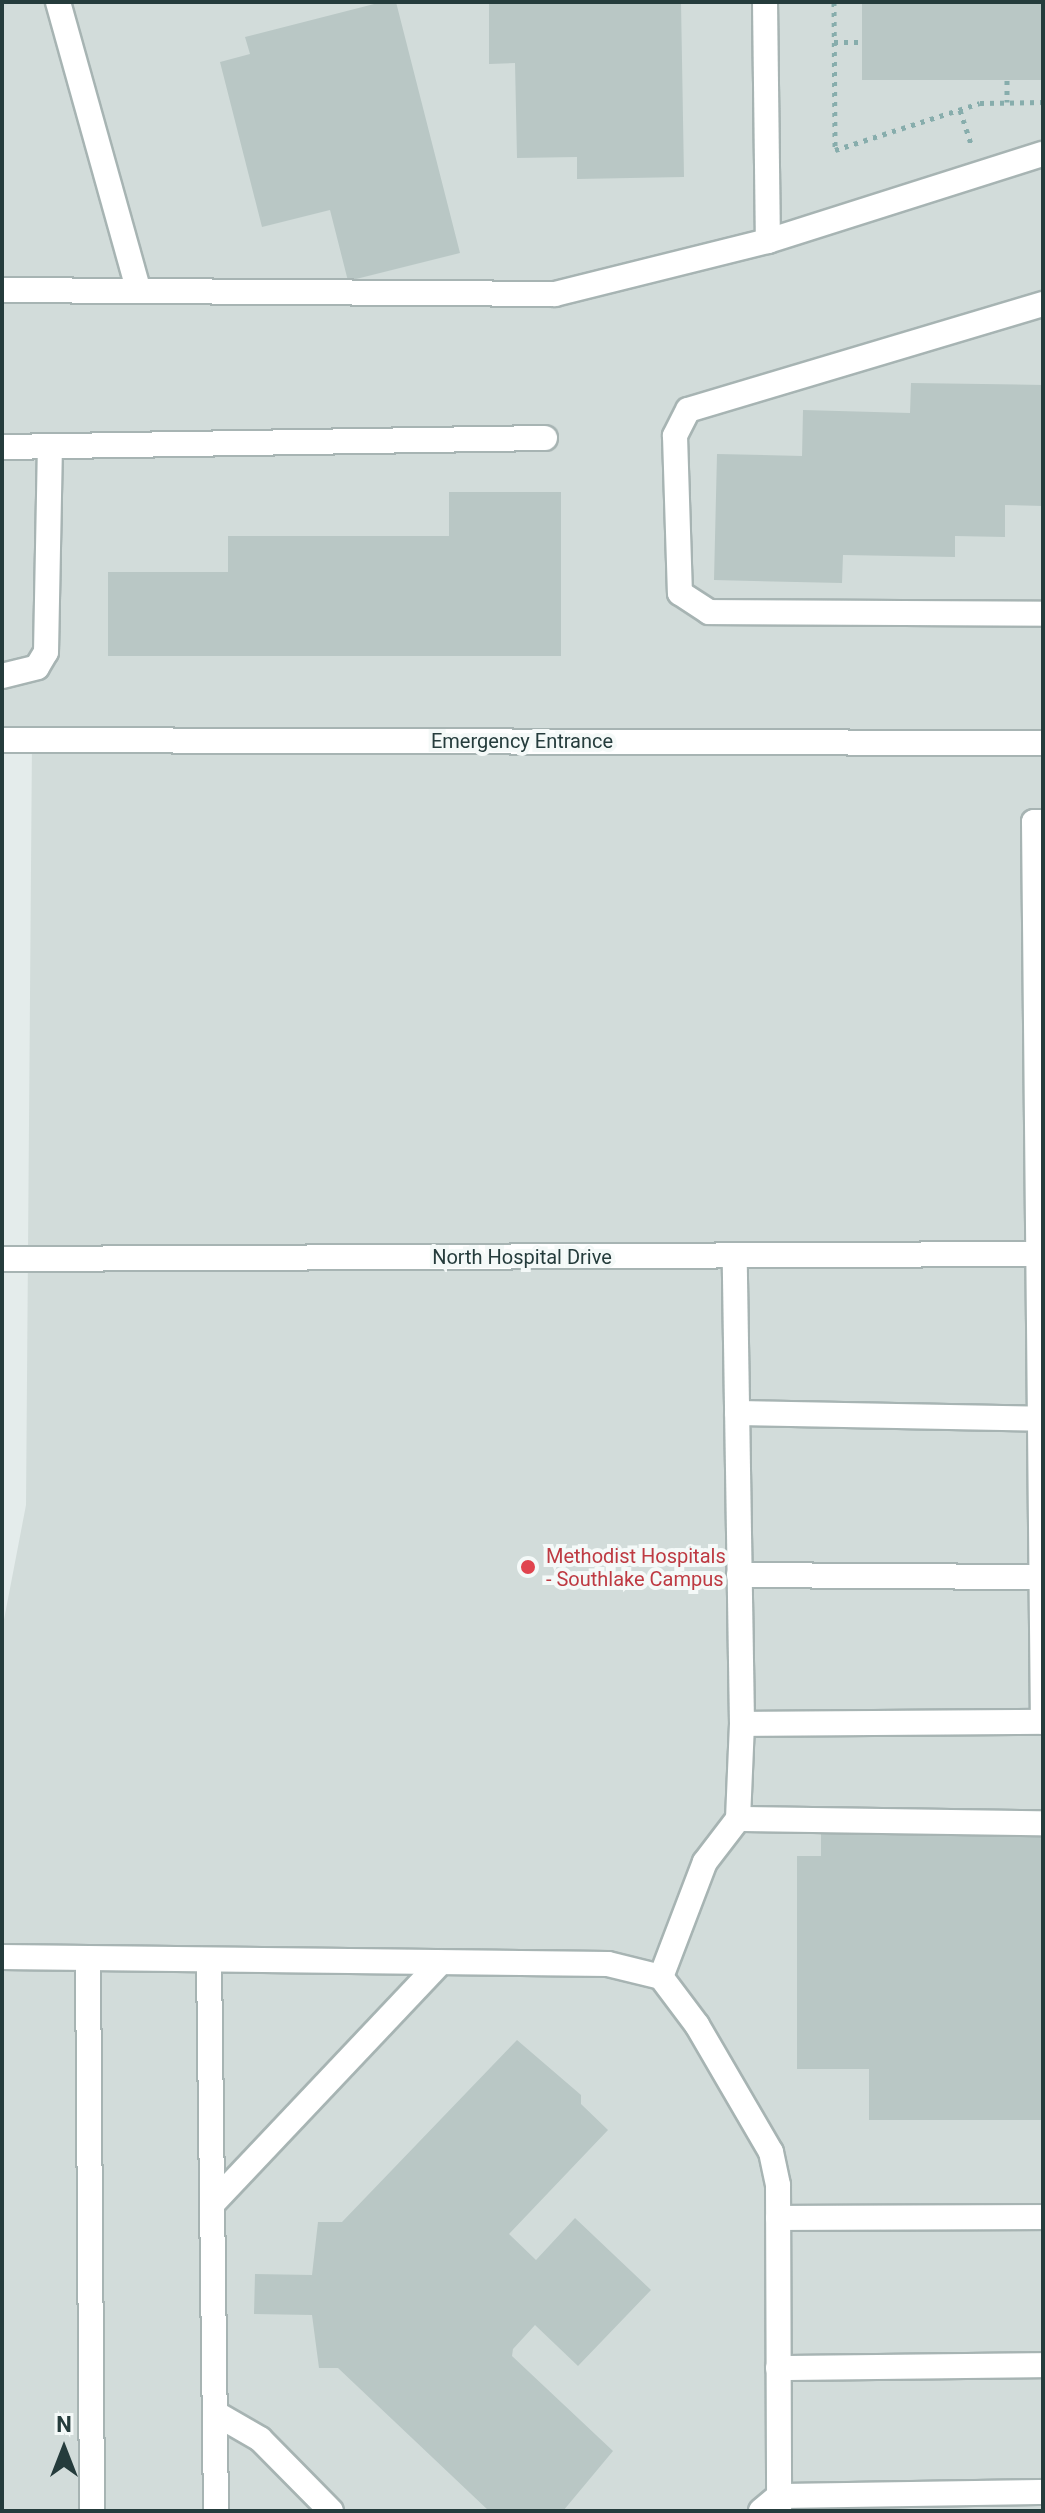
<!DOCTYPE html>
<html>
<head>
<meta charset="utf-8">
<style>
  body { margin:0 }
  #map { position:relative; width:1045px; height:2513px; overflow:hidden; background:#e4eceb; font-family:Roboto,sans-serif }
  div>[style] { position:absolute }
  .built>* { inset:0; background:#d2dcda }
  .building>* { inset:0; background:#b9c7c5; transform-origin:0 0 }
  .path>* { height:5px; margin-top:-2.5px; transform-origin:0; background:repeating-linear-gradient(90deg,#87adac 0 4px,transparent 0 10px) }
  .roads { filter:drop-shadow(2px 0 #a7b4b3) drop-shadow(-2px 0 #a7b4b3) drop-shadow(0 2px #a7b4b3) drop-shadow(0 -2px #a7b4b3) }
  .service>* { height:24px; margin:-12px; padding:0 12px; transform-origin:12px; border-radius:12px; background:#fff }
  .minor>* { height:24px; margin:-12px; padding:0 12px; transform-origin:12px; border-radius:12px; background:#fff }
  .dots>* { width:22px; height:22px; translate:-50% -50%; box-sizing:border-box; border:4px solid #f4f9f8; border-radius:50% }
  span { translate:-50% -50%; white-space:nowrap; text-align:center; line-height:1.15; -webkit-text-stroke:8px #f4f9f8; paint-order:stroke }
  .street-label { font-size:20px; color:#253c3c }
  .health-label { font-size:20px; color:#be3a42 }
  .left { translate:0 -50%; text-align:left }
  .frame { position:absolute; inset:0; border:4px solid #253c3c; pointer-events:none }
  .north { position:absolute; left:24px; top:2409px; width:80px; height:80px; -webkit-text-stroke:6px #f4f9f8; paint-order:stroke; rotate:0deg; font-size:22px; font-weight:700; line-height:32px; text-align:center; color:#253c3c }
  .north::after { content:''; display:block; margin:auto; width:28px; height:36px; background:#253c3c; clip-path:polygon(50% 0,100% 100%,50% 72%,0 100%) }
</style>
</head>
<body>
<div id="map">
  <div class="built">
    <i style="clip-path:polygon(2px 2px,1043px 2px,1043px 2511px,4px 2511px,2px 1630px,26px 1505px,32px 741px,2px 740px)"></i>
  </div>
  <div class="building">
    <i style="clip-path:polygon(382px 2px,396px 2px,460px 253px,348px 281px,330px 210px,262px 227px,220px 62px,250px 54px,245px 37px)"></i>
    <i style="clip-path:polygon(489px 2px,681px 2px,684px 177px,577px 179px,577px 157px,517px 158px,515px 63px,489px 64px)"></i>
    <i style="left:862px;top:2px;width:181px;height:78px"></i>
    <i style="clip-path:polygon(911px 383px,1043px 385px,1043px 506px,1005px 505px,1005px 537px,955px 536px,955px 557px,843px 555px,842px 583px,714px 580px,717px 454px,802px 456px,803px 410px,910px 413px)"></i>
    <i style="clip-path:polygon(449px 492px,561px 492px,561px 656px,108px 656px,108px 572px,228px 572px,228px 536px,449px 536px)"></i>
    <i style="clip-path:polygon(821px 1827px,1043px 1828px,1043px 2120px,869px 2120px,869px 2069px,797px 2069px,797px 1856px,821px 1856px)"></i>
    <i style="clip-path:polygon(517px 2040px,581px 2095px,581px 2104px,608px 2130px,509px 2234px,536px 2260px,575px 2218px,651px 2290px,578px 2366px,535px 2325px,513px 2349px,512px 2356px,613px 2451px,563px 2511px,489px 2511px,338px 2368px,319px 2368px,312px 2315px,254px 2314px,255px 2274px,312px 2275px,318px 2222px,342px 2222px)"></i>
  </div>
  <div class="path">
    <i style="left:834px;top:2px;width:148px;rotate:89.6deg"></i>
    <i style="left:835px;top:150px;width:152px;rotate:-18deg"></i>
    <i style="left:980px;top:103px;width:63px;rotate:-0.9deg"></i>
    <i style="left:834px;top:42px;width:28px"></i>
    <i style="left:1007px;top:80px;width:22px;rotate:90deg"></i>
    <i style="left:960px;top:110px;width:35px;rotate:72deg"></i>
  </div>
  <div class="roads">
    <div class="service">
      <i style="left:58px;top:2px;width:298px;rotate:74.4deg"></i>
      <i style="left:765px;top:2px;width:239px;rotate:89.3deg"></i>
      <i style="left:2px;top:290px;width:553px;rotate:0.41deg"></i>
      <i style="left:555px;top:294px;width:219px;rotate:-14deg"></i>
      <i style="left:768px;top:241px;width:288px;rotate:-17.6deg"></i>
      <i style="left:1043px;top:304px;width:370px;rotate:163.4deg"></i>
      <i style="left:688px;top:410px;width:29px;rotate:117deg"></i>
      <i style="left:675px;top:436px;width:157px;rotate:88.2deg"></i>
      <i style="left:680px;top:593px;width:35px;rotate:33deg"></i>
      <i style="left:709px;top:612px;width:334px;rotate:0.3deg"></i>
      <i style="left:2px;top:447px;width:543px;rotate:-0.95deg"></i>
      <i style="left:2px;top:676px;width:36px;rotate:-14deg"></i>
      <i style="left:37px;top:667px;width:17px;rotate:-59deg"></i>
      <i style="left:46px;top:652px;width:205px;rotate:-88.9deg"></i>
      <i style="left:1043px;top:822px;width:9px;rotate:180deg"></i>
      <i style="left:1034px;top:822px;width:900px;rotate:89.43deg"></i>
      <i style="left:737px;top:1413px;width:306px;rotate:1.1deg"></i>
      <i style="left:739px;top:1575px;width:304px;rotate:0.4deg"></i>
      <i style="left:742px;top:1724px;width:298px;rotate:-0.4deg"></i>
      <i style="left:738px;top:1819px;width:305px;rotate:0.8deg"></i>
      <i style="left:2px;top:1957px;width:606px;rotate:0.66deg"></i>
      <i style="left:608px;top:1964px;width:55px;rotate:13.8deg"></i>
      <i style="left:661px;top:1977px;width:60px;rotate:53.1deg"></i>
      <i style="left:697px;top:2025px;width:147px;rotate:59.8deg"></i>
      <i style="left:771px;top:2152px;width:34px;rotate:78deg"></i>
      <i style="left:778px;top:2185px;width:326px;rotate:89.8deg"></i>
      <i style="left:88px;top:1960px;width:551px;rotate:89.58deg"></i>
      <i style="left:209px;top:1961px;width:550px;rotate:89.27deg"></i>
      <i style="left:661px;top:1977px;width:123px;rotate:-69.1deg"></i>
      <i style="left:705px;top:1862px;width:54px;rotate:-52.5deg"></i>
      <i style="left:738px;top:1819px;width:95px;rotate:-87.6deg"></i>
      <i style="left:742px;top:1724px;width:468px;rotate:-90.9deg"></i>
      <i style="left:215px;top:2201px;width:328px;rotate:-46.6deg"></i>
      <i style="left:778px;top:2218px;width:265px;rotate:-0.2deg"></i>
      <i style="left:778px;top:2368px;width:265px;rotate:-0.6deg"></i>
      <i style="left:215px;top:2413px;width:52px;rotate:30deg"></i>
      <i style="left:260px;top:2439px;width:101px;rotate:45.4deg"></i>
      <i style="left:761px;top:2511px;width:23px;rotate:-40deg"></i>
      <i style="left:779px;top:2496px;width:264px;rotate:-0.9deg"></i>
    </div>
    <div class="minor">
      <i style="left:2px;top:740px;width:1041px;rotate:0.17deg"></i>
      <i style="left:2px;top:1259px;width:1041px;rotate:-0.28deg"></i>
    </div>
  </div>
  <div class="dots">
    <i style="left:528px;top:1567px;background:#e0444e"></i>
  </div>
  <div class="street-label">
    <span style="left:522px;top:741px">Emergency Entrance</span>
    <span style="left:522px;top:1257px">North Hospital Drive</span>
  </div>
  <div class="health-label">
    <span class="left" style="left:546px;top:1568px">Methodist Hospitals<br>- Southlake Campus</span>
  </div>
  <div class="frame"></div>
  <div class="north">N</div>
</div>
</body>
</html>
